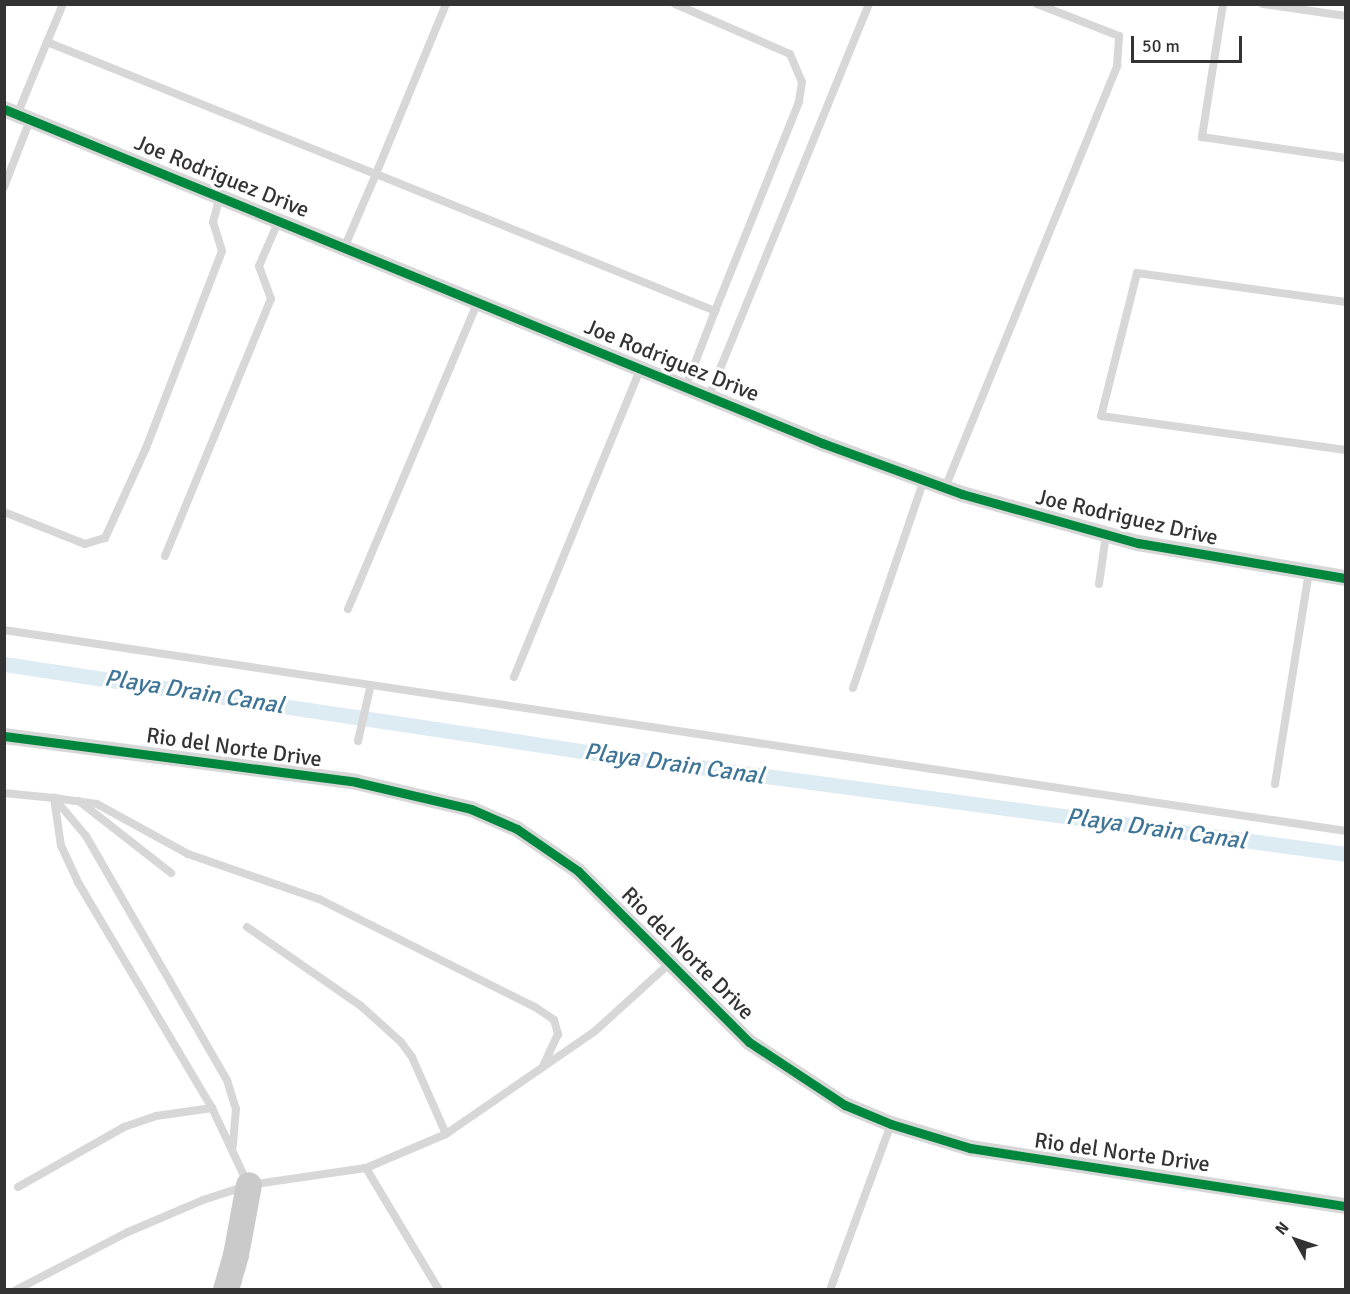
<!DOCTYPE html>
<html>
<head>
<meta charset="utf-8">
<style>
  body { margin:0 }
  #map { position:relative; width:1350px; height:1294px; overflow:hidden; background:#fff; font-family:Signika,sans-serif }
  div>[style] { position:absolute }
  .canal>* { height:15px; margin:-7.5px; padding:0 7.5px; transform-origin:7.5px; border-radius:7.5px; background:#ddebf3 }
  .service>* { height:8px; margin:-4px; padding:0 4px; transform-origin:4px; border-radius:4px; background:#d7d7d7 }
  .minor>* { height:16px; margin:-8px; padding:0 8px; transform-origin:8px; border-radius:8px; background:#d7d7d7 }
  .primary>* { height:26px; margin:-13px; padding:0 13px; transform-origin:13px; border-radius:13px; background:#cacaca }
  .cycleway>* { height:9px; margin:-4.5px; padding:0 4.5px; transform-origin:4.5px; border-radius:4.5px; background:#00873e }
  span { translate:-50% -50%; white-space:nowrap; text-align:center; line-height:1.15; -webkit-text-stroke:6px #fff; paint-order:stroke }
  .street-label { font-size:22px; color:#333 }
  .water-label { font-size:24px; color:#3f7597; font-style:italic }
  .frame { position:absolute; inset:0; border:6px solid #333; pointer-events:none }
  .north { position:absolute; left:1266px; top:1210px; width:60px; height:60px; -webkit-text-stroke:4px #fff; paint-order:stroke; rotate:310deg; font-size:16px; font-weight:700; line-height:24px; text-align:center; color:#333 }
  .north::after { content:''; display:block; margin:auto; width:21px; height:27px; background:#333; clip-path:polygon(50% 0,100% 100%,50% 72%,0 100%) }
  .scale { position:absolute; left:1131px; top:36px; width:111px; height:27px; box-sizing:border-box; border:3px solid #333; border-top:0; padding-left:8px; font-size:18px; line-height:21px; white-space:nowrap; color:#333; -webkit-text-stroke:4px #fff; paint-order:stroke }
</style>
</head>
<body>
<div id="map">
  <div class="canal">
    <i style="left:4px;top:664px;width:591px;rotate:8.57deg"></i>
    <i style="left:588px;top:752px;width:765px;rotate:7.66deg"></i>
  </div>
  <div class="service">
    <i style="left:446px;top:4px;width:184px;rotate:112.4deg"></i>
    <i style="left:376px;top:174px;width:366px;rotate:22deg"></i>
    <i style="left:715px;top:311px;width:80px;rotate:111.1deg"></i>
    <i style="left:675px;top:4px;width:125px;rotate:23.5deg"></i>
    <i style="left:790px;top:54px;width:30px;rotate:67deg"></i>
    <i style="left:802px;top:82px;width:20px;rotate:99deg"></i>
    <i style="left:799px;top:102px;width:225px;rotate:111.9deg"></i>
    <i style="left:1223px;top:4px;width:135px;rotate:99deg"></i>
    <i style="left:1202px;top:137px;width:146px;rotate:8.3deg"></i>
    <i style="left:1263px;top:4px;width:84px;rotate:8.2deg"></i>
    <i style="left:47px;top:42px;width:41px;rotate:-67.2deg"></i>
    <i style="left:17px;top:115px;width:79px;rotate:-67.7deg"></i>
    <i style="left:47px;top:42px;width:354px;rotate:21.9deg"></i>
    <i style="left:376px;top:174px;width:78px;rotate:113.3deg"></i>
    <i style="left:4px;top:187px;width:72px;rotate:-68.8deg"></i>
    <i style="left:1346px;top:302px;width:211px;rotate:-172.1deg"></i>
    <i style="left:1137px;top:273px;width:147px;rotate:104.1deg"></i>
    <i style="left:1101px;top:416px;width:247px;rotate:7.9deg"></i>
    <i style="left:709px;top:396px;width:423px;rotate:-67.8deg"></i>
    <i style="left:945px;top:488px;width:456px;rotate:-67.8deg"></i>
    <i style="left:1117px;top:66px;width:30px;rotate:-86deg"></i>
    <i style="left:1119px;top:36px;width:88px;rotate:-158.7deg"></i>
    <i style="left:4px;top:512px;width:87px;rotate:21.6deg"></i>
    <i style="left:85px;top:544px;width:21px;rotate:-17deg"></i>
    <i style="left:105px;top:538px;width:99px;rotate:-65.5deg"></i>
    <i style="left:146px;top:448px;width:211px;rotate:-68.9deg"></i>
    <i style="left:222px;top:251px;width:30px;rotate:-107deg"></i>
    <i style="left:213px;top:222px;width:28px;rotate:-75deg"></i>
    <i style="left:165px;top:556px;width:278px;rotate:-67.6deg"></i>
    <i style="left:271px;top:299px;width:35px;rotate:-110deg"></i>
    <i style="left:259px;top:266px;width:50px;rotate:-66.5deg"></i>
    <i style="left:1099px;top:584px;width:49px;rotate:-81.9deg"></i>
    <i style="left:348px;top:609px;width:334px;rotate:-67.1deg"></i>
    <i style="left:4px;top:630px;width:1357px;rotate:8.52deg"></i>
    <i style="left:514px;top:677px;width:334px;rotate:-67.7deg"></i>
    <i style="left:853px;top:688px;width:220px;rotate:-71.2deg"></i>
    <i style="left:358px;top:741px;width:54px;rotate:-77.2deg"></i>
    <i style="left:1275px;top:784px;width:215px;rotate:-80.9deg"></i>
    <i style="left:4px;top:793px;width:50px;rotate:5.7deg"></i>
    <i style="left:54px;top:798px;width:50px;rotate:49.9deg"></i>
    <i style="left:86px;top:836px;width:282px;rotate:60deg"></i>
    <i style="left:227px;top:1080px;width:30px;rotate:73deg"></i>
    <i style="left:236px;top:1109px;width:38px;rotate:95deg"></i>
    <i style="left:79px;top:801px;width:117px;rotate:38deg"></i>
    <i style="left:247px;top:927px;width:139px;rotate:34.7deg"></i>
    <i style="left:361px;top:1006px;width:54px;rotate:42deg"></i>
    <i style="left:401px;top:1042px;width:19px;rotate:54deg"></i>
    <i style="left:412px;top:1057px;width:84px;rotate:66.2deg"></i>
    <i style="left:366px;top:1168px;width:142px;rotate:59.1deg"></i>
    <i style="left:247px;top:1182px;width:82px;rotate:-115.3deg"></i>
    <i style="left:212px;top:1108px;width:263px;rotate:-120.7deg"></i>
    <i style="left:78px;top:882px;width:40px;rotate:-115deg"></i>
    <i style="left:61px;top:846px;width:49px;rotate:-98.3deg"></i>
    <i style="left:54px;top:798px;width:43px;rotate:7.9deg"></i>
    <i style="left:97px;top:804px;width:104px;rotate:28.8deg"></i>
    <i style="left:188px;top:854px;width:139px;rotate:19deg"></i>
    <i style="left:319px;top:899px;width:241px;rotate:26.6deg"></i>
    <i style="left:535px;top:1007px;width:23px;rotate:34deg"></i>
    <i style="left:554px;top:1020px;width:15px;rotate:74deg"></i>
    <i style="left:558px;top:1034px;width:35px;rotate:115deg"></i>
    <i style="left:18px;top:1187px;width:122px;rotate:-29.5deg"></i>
    <i style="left:124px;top:1127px;width:34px;rotate:-19deg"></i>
    <i style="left:156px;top:1116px;width:57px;rotate:-8.1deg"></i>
    <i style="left:16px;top:1290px;width:126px;rotate:-27.4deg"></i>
    <i style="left:128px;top:1232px;width:82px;rotate:-23.1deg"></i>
    <i style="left:203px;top:1200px;width:48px;rotate:-18.1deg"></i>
    <i style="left:249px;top:1185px;width:118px;rotate:-8.3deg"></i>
    <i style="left:366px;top:1168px;width:87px;rotate:-23deg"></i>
    <i style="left:446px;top:1134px;width:180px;rotate:-34.6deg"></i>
    <i style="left:594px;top:1032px;width:103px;rotate:-42.2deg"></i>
    <i style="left:830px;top:1290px;width:177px;rotate:-69.8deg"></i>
  </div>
  <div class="minor">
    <i style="left:4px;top:109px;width:884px;rotate:22.21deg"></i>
    <i style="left:822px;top:443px;width:149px;rotate:20deg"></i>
    <i style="left:962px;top:494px;width:183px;rotate:15.6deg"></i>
    <i style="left:1138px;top:543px;width:211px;rotate:9.6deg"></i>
    <i style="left:4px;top:736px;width:355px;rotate:7.4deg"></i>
    <i style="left:356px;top:782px;width:118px;rotate:13.2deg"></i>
    <i style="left:471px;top:809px;width:50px;rotate:23.5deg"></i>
    <i style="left:517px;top:829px;width:74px;rotate:34.5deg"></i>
    <i style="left:578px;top:871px;width:242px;rotate:45deg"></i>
    <i style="left:749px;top:1042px;width:115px;rotate:33.3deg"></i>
    <i style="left:845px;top:1105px;width:50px;rotate:22.4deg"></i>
    <i style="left:891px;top:1124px;width:83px;rotate:16.9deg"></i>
    <i style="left:970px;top:1148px;width:380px;rotate:8.8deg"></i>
  </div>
  <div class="primary">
    <i style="left:226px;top:1290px;width:36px;rotate:-74deg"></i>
    <i style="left:236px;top:1255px;width:71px;rotate:-79.5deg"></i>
  </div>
  <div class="cycleway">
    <i style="left:4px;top:109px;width:884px;rotate:22.21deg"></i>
    <i style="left:822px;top:443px;width:149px;rotate:20deg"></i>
    <i style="left:962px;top:494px;width:183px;rotate:15.6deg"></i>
    <i style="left:1138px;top:543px;width:211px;rotate:9.6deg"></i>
    <i style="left:4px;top:736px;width:355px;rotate:7.4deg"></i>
    <i style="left:356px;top:782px;width:118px;rotate:13.2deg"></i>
    <i style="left:471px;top:809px;width:50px;rotate:23.5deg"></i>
    <i style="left:517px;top:829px;width:74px;rotate:34.5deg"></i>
    <i style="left:578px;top:871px;width:242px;rotate:45deg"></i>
    <i style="left:749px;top:1042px;width:115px;rotate:33.3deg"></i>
    <i style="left:845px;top:1105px;width:50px;rotate:22.4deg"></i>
    <i style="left:891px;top:1124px;width:83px;rotate:16.9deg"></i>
    <i style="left:970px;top:1148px;width:380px;rotate:8.8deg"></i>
  </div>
  <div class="street-label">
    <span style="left:222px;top:176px;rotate:22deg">Joe Rodriguez Drive</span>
    <span style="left:672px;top:360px;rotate:22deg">Joe Rodriguez Drive</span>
    <span style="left:1127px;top:517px;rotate:13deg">Joe Rodriguez Drive</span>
    <span style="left:234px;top:747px;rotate:8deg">Rio del Norte Drive</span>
    <span style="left:688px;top:953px;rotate:45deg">Rio del Norte Drive</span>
    <span style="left:1122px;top:1152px;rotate:8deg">Rio del Norte Drive</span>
  </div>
  <div class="water-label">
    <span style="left:194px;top:692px;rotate:9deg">Playa Drain Canal</span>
    <span style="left:674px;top:764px;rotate:8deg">Playa Drain Canal</span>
    <span style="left:1156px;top:829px;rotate:8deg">Playa Drain Canal</span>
  </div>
  <div class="frame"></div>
  <div class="north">N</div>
  <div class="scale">50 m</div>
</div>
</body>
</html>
